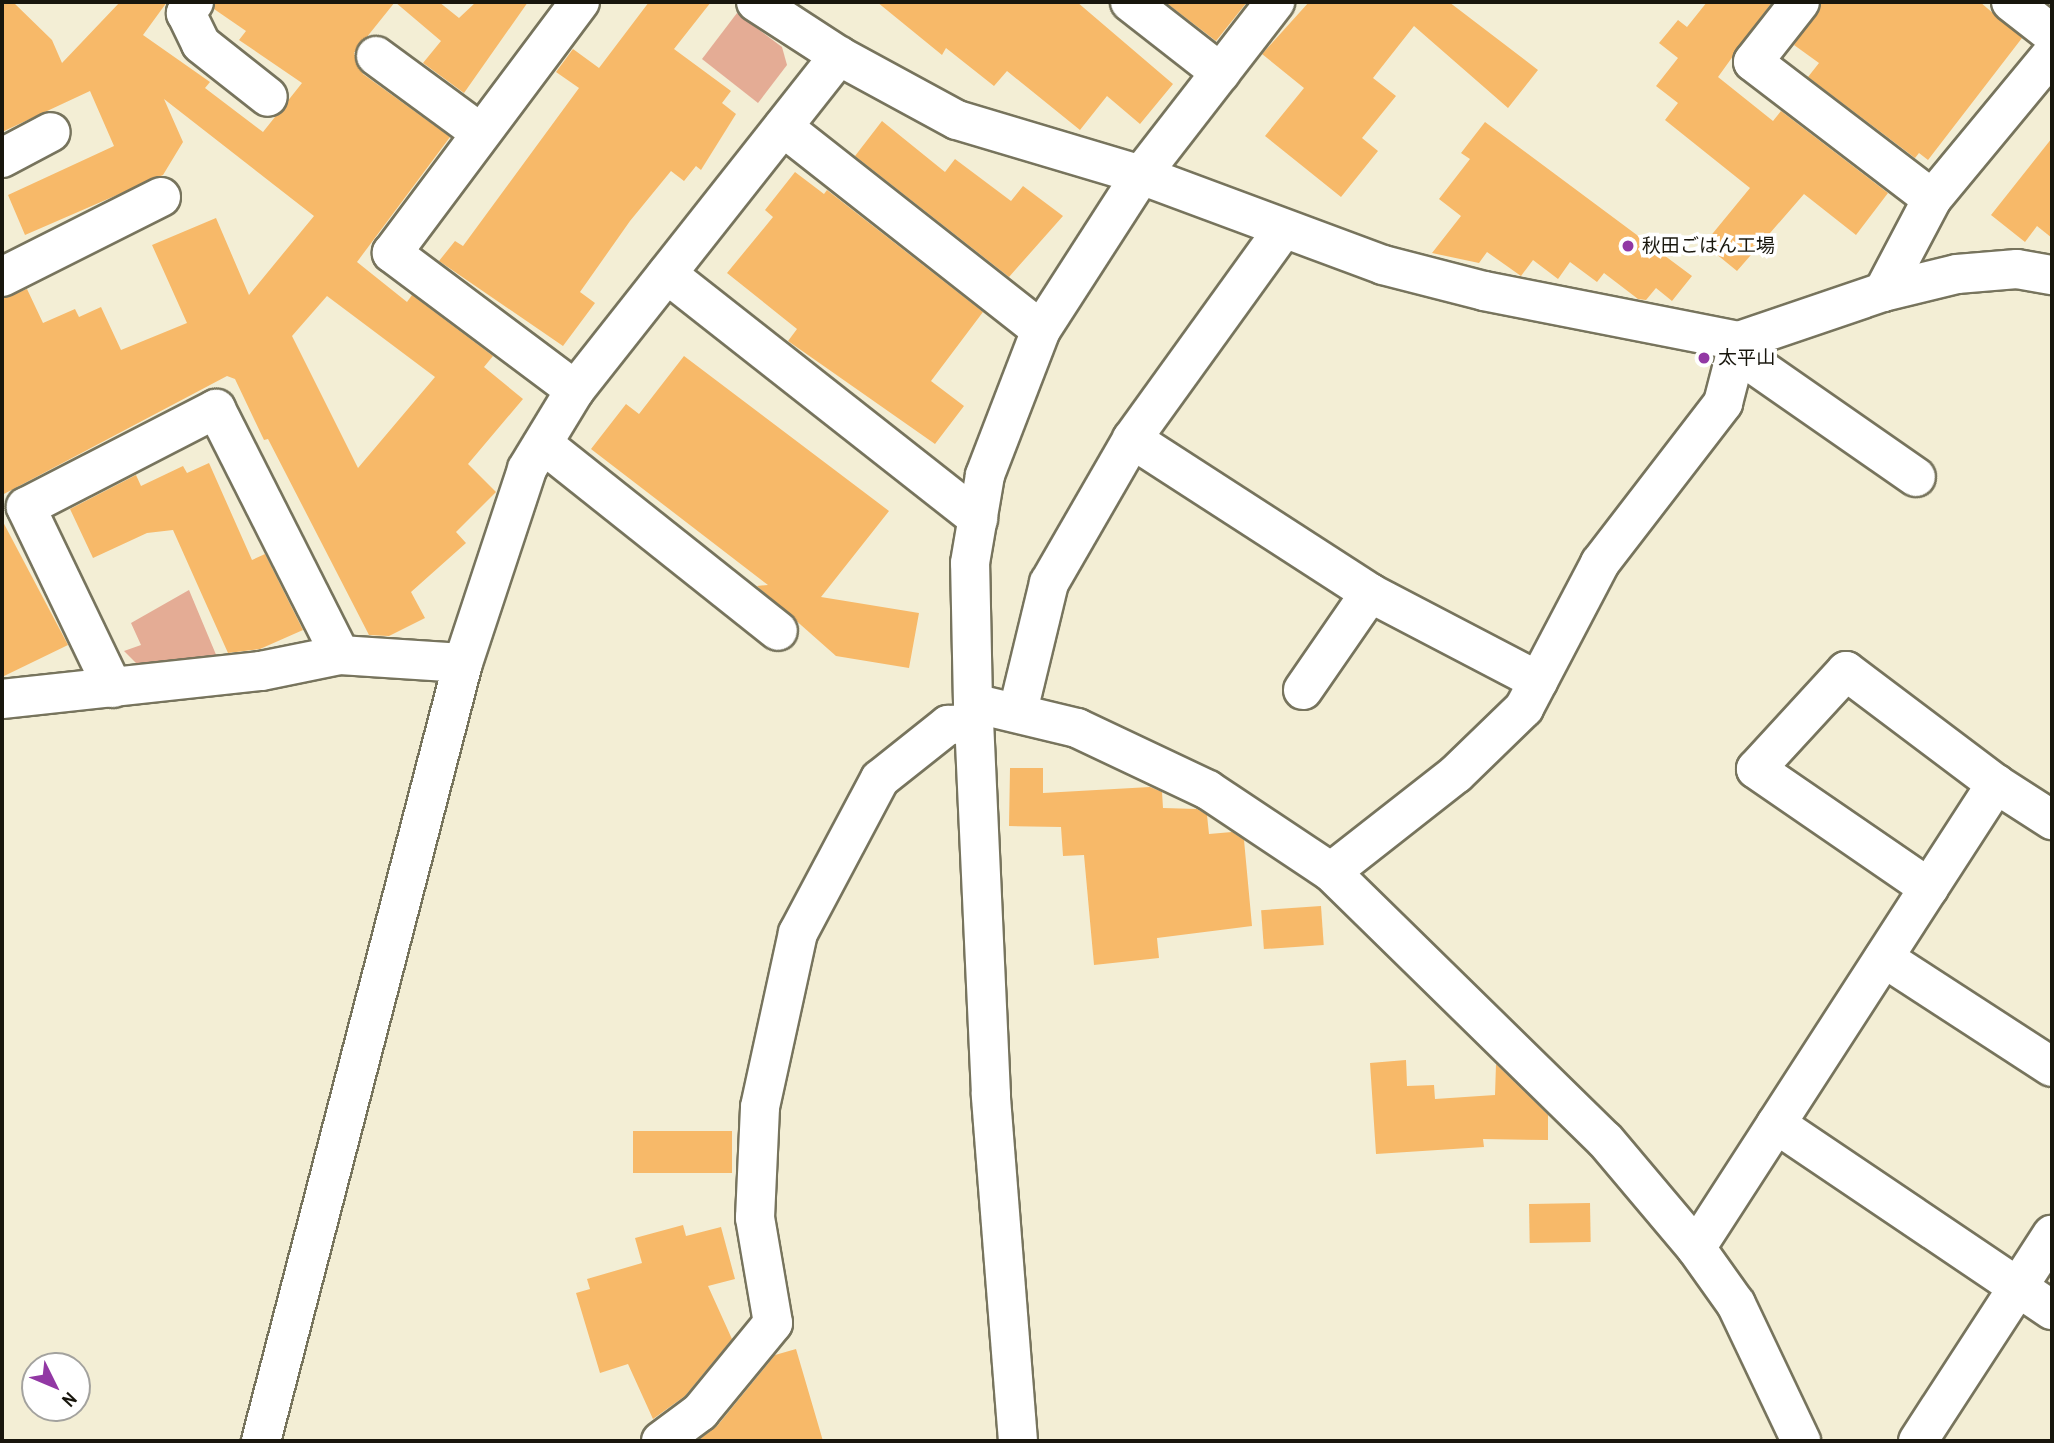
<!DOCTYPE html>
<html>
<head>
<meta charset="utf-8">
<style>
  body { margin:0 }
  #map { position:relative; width:2054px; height:1443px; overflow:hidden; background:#f3eed5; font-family:"Archivo Narrow","Noto Sans JP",sans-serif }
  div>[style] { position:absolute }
  .green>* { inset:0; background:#e4ac95 }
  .building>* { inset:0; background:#f7b969; transform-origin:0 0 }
  .roads { filter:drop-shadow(2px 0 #77745d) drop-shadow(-2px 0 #77745d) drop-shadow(0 2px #77745d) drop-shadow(0 -2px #77745d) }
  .minor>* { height:38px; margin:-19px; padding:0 19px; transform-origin:19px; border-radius:19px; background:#fff }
  .dots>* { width:19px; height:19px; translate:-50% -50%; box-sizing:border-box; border:4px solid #fff; border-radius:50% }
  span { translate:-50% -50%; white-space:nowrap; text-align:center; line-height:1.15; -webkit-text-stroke:7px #fff; paint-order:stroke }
  .poi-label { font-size:19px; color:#18160d }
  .left { translate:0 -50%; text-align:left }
  .frame { position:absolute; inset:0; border:4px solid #18160d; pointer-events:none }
  .north { position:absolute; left:21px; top:1352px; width:70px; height:70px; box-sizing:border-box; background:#fff; border:2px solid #a3a29e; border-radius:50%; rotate:133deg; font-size:19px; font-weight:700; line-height:28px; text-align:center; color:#18160d }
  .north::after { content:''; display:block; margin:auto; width:24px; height:32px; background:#9238a4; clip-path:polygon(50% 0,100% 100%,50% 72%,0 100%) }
</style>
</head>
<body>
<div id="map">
  <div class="green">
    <i style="clip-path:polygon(737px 13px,782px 47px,787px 65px,758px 103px,702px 59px)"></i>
    <i style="clip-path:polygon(189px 590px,217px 657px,141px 668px,124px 651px,141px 645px,131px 623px)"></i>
  </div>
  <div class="building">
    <i style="clip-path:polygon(evenodd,2px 2px,13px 2px,52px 40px,62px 63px,120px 2px,167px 2px,143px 35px,210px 82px,205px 88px,263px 132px,302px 83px,239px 40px,246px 31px,214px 9px,215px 2px,439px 2px,459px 18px,476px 2px,528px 2px,464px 93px,423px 63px,441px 41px,395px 2px,354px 53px,363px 74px,450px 137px,357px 262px,407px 302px,412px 295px,493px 356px,484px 367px,523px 399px,468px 464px,496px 492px,456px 532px,466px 543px,411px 592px,425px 618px,389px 636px,369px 635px,268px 439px,264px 440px,235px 379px,227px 376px,2px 495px,2px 299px,27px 289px,43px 323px,75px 309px,79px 317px,101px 307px,121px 350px,187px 323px,152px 245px,216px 218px,249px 295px,314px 216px,164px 99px,183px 142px,163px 175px,25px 235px,8px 195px,114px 146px,90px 91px,2px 132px,2px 2px,327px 296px,435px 377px,358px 468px,292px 336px,327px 296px)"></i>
    <i style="clip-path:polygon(649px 2px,711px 2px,674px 49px,731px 91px,722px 103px,736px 114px,701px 170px,696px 166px,684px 181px,671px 171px,630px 221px,580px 292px,595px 303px,563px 346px,439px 261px,455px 241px,463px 246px,579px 88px,556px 72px,573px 49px,599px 68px)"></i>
    <i style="clip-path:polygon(877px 2px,1077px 2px,1173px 84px,1140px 124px,1107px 96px,1080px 130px,1007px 71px,994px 86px,946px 48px,942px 55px)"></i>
    <i style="clip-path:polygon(1165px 2px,1247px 2px,1216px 41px)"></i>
    <i style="clip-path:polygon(1309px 2px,1449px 2px,1538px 70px,1508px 108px,1414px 26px,1373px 78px,1396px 96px,1362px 138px,1378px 151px,1341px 197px,1265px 136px,1304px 88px,1262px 54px)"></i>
    <i style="clip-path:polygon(1707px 2px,1772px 2px,1718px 77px,1773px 121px,1781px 111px,1888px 193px,1856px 235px,1804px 194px,1737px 271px,1704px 244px,1750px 188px,1665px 120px,1678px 103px,1656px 86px,1678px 58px,1659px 43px,1678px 20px,1687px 27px)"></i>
    <i style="clip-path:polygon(1821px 2px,1980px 2px,2022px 38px,1928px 160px,1919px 153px,1915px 158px,1808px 77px,1819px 63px,1794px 45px)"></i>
    <i style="clip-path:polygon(882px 121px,945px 172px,955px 159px,1011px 201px,1023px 186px,1063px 216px,1009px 277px,855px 156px)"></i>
    <i style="clip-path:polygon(1485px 122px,1692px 276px,1672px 301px,1656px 288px,1646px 300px,1638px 299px,1604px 273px,1597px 282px,1570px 262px,1558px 279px,1533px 260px,1521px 276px,1487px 252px,1479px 263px,1432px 253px,1461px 216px,1439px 199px,1470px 159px,1461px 153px)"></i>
    <i style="clip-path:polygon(2052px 138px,2052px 238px,2037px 226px,2025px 242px,1991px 215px)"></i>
    <i style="clip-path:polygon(795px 172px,824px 194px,827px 190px,983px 312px,931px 381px,964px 406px,935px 444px,788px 341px,797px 329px,727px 273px,773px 217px,765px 210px)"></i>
    <i style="clip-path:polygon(684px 356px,889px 511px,821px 597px,919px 613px,909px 668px,836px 656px,757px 586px,768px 585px,591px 449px,626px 404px,639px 414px)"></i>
    <i style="clip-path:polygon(209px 463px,252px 560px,265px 554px,303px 630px,260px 649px,228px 653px,173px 530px,147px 533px,93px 558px,70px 509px,136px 475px,141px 486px,183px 466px,187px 473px)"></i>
    <i style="clip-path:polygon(2px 520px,68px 645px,2px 677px)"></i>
    <i style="clip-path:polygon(1010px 768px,1043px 768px,1043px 793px,1150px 787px,1162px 792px,1163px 808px,1197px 809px,1207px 815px,1209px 834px,1232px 832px,1244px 840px,1252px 926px,1157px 938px,1159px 958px,1094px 965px,1084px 855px,1063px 856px,1061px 827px,1009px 826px)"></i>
    <i style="left:1321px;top:906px;width:39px;height:60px;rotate:86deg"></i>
    <i style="clip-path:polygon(1406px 1060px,1407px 1086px,1434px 1085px,1435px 1099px,1495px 1095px,1496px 1064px,1548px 1115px,1548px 1140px,1483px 1139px,1484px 1147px,1376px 1154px,1370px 1063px)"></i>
    <i style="left:633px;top:1131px;width:99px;height:42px"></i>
    <i style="left:1590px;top:1203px;width:39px;height:61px;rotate:89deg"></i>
    <i style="clip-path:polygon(683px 1225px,686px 1236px,721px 1227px,735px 1279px,708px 1286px,732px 1339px,685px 1396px,653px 1419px,628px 1364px,600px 1373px,576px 1293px,590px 1289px,587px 1279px,642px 1263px,635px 1238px)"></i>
    <i style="clip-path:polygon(796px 1349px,823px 1441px,697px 1441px,717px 1426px,775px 1355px)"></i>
  </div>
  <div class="roads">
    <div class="minor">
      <i style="left:194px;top:2px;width:14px;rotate:126deg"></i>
      <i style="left:186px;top:13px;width:34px;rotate:64deg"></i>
      <i style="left:201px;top:44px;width:85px;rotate:38.3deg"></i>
      <i style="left:756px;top:2px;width:99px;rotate:33deg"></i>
      <i style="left:839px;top:56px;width:134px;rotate:28.5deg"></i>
      <i style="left:957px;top:120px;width:192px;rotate:16.6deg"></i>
      <i style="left:1141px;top:175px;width:258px;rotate:20.4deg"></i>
      <i style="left:1383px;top:265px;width:104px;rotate:14.4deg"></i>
      <i style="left:1484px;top:291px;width:260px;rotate:11.1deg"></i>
      <i style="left:1739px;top:341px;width:152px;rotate:-18.8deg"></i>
      <i style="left:1883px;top:292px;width:76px;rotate:-13.7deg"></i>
      <i style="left:1957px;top:274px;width:60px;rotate:-4.8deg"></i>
      <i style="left:2017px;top:269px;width:36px;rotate:10deg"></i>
      <i style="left:1130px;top:2px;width:115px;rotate:38deg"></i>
      <i style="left:1800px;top:2px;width:76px;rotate:128.1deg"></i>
      <i style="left:1753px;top:62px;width:225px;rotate:37.4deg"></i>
      <i style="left:2011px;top:2px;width:52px;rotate:38deg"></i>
      <i style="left:376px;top:56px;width:130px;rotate:36.3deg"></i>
      <i style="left:783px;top:127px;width:328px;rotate:38.2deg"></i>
      <i style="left:2px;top:158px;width:55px;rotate:-28deg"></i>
      <i style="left:667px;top:274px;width:396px;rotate:38.2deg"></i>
      <i style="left:2px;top:277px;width:178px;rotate:-26.7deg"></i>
      <i style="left:1883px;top:292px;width:105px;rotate:-62.2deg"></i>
      <i style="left:1932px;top:199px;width:188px;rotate:-50.4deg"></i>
      <i style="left:1736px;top:352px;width:219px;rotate:34.8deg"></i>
      <i style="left:575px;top:390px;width:229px;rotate:-143.2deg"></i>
      <i style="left:392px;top:253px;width:314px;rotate:-53.2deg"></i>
      <i style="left:1132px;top:439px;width:283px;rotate:32.9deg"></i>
      <i style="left:1370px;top:593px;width:190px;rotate:27.6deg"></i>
      <i style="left:543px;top:444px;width:300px;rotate:38.5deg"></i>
      <i style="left:113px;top:688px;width:201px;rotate:-115.7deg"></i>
      <i style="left:26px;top:507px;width:214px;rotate:-27.3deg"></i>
      <i style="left:216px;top:409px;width:275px;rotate:63.2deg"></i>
      <i style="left:1303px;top:690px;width:118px;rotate:-55.4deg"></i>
      <i style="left:2px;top:699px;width:261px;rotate:-6.2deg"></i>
      <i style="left:261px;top:671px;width:81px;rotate:-11.4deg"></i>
      <i style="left:340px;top:655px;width:123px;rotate:3.7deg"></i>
      <i style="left:973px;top:703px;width:107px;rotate:13.5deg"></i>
      <i style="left:1077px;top:728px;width:145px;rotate:25.3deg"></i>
      <i style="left:1208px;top:790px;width:148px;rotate:33.7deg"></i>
      <i style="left:1331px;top:872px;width:383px;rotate:44.4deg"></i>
      <i style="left:1605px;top:1140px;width:141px;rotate:49.9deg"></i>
      <i style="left:1696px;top:1248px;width:69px;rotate:54.5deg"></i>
      <i style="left:1736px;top:1304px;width:152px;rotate:64.6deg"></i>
      <i style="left:1018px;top:711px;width:132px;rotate:-76.4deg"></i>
      <i style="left:1049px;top:583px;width:166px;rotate:-60deg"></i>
      <i style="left:1132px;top:439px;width:256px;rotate:-54.2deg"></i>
      <i style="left:1331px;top:872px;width:159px;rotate:-38.1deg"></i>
      <i style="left:1456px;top:774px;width:95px;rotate:-44.1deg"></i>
      <i style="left:1524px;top:708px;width:164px;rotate:-62.3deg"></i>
      <i style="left:1600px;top:563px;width:202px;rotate:-52.4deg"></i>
      <i style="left:1723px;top:403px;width:64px;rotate:-75.5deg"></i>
      <i style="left:1929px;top:888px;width:210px;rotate:-145.5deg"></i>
      <i style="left:1756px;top:769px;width:133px;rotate:-47.4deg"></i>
      <i style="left:1846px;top:671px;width:188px;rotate:37deg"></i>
      <i style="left:1884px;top:958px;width:200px;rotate:33deg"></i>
      <i style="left:1776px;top:1124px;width:333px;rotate:34deg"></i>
      <i style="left:1696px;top:1248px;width:553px;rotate:-57.12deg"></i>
      <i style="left:1996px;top:784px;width:67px;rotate:32.7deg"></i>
      <i style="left:261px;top:1441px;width:804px;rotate:-75.45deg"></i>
      <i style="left:463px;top:663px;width:204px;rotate:-71.7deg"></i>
      <i style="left:527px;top:469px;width:92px;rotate:-58.7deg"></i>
      <i style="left:575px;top:390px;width:426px;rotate:-51.7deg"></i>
      <i style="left:661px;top:1441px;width:49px;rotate:-36.6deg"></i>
      <i style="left:700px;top:1412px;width:115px;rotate:-50.6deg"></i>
      <i style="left:773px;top:1323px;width:107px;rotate:-99.7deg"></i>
      <i style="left:755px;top:1218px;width:111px;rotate:-87.4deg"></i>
      <i style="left:760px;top:1107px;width:178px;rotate:-77.7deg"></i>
      <i style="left:798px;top:933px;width:174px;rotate:-62deg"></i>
      <i style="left:880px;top:779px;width:87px;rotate:-38.5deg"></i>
      <i style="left:948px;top:725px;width:26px;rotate:-2deg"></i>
      <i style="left:1018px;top:1441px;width:347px;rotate:-94.5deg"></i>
      <i style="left:991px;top:1095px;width:392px;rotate:-92.6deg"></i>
      <i style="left:973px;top:703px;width:140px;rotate:-91.2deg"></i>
      <i style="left:970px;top:563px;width:89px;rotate:-80.3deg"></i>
      <i style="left:985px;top:475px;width:155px;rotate:-68.9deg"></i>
      <i style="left:1041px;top:330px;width:184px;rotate:-57.2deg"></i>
      <i style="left:1141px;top:175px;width:219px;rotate:-52.2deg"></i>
      <i style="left:1918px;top:1441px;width:246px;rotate:-57deg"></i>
    </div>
  </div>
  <div class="dots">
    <i style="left:1628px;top:246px;background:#9238a4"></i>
    <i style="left:1704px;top:358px;background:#9238a4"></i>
  </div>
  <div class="poi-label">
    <span class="left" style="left:1642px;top:246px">秋田ごはん工場</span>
    <span class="left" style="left:1718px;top:358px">太平山</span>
  </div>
  <div class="frame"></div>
  <div class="north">N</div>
</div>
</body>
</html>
